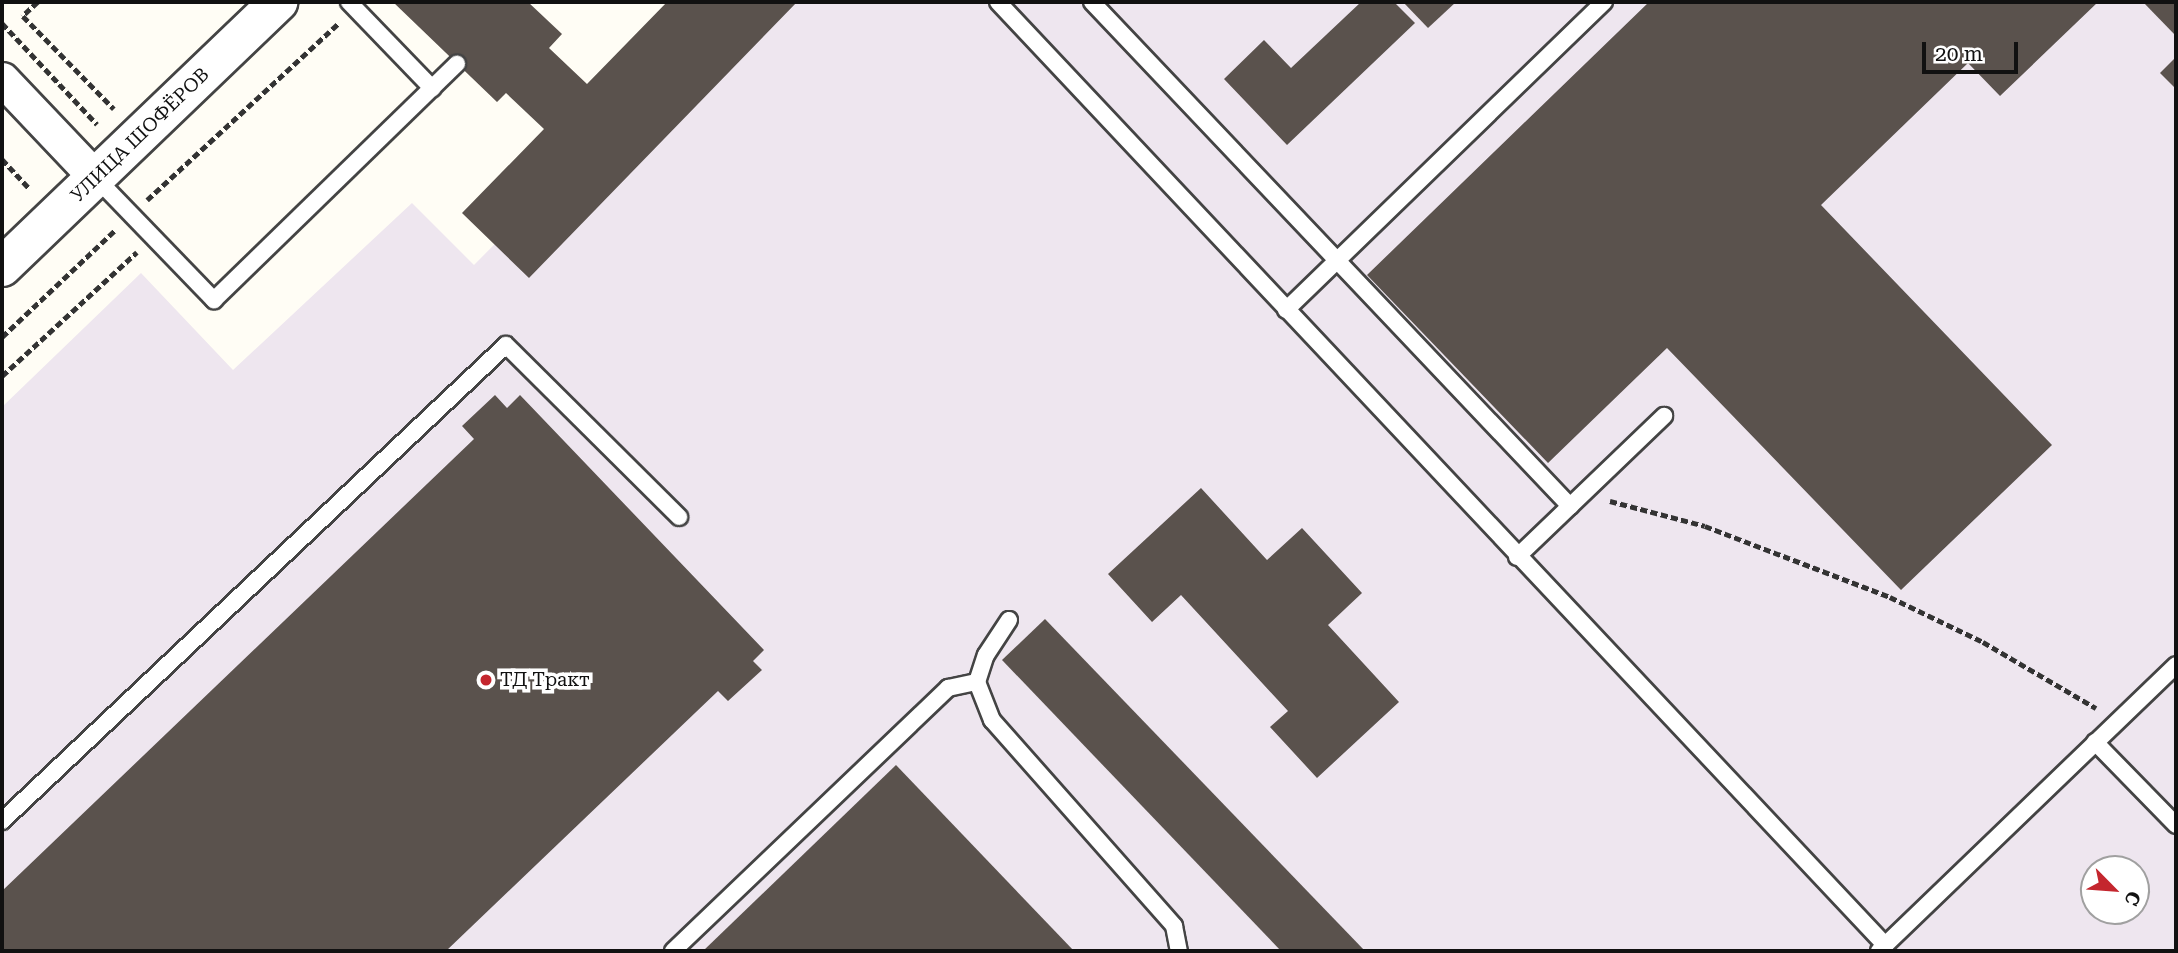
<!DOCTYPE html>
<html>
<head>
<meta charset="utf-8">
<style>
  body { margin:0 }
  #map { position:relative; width:2178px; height:953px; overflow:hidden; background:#fffdf5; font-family:"Roboto Serif",serif }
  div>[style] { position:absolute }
  .industrial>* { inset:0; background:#eee6ef }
  .building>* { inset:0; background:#5a524d }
  .path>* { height:4.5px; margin-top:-2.25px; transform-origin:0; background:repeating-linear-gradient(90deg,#333 0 7px,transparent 0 10.5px) }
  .roads { filter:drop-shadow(2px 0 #444) drop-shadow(-2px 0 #444) drop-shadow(0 2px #444) drop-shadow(0 -2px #444) }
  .service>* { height:16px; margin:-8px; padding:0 8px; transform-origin:8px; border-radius:8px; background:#fff }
  .minor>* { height:33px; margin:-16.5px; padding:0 16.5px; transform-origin:16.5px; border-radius:16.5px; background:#fff }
  .tertiary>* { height:38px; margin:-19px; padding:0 19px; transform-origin:19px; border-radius:19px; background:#fff }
  .dots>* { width:19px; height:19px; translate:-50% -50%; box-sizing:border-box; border:4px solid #fff; border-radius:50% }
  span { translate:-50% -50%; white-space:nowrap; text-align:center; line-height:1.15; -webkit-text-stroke:7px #fff; paint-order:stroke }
  .street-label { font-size:19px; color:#111 }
  .poi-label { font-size:19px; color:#111 }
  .left { translate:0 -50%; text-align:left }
  .frame { position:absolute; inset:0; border:4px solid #111; pointer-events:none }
  .north { position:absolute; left:2080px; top:855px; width:70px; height:70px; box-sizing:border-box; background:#fff; border:2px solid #a0a0a0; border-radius:50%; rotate:115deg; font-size:19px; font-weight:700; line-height:28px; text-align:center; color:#111 }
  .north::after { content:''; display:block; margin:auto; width:24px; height:32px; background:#c4262e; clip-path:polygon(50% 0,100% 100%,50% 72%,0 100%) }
  .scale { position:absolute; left:1922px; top:42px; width:96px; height:32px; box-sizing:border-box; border:4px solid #111; border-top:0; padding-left:9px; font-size:21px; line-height:24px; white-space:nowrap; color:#111; -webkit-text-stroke:5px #fff; paint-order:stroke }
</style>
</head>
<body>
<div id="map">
  <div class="industrial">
    <i style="clip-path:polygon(evenodd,735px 2px,2176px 2px,2176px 951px,2px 951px,2px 407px,141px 273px,233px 370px,412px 203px,474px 265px,735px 2px,2094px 869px,2136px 869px,2136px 911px,2094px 911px,2094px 869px)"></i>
  </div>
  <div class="building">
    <i style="clip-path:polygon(393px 2px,528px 2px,562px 34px,549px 48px,587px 84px,667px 2px,797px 2px,529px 278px,462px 213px,544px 129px,506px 93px,497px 102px)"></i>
    <i style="clip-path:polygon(1361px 2px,1394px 2px,1415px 23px,1287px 145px,1224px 79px,1264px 40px,1291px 68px)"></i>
    <i style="clip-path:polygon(1403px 2px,1456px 2px,1428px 28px)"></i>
    <i style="clip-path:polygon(1649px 2px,2098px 2px,2000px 96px,1968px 63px,1821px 205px,2052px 445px,1901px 590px,1667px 348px,1548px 463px,1367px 275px)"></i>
    <i style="clip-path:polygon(2143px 2px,2176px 2px,2176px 36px)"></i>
    <i style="clip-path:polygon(2176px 57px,2176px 89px,2160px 73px)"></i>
    <i style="clip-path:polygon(495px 395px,507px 408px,520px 395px,764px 650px,753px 661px,762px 670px,728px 701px,718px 691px,446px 951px,2px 951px,2px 891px,474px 439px,462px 426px)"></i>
    <i style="clip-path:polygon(1201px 488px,1267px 560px,1302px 528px,1362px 593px,1328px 625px,1399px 702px,1317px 778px,1270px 727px,1288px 711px,1181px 595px,1152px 622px,1108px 574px)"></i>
    <i style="clip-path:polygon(1045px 619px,1365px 951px,1281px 951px,1002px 660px)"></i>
    <i style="clip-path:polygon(896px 765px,1074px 951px,703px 951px)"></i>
  </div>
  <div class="path">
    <i style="left:38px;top:2px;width:21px;rotate:137deg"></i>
    <i style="left:23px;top:16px;width:130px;rotate:45.6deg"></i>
    <i style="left:2px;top:23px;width:139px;rotate:46.8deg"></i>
    <i style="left:2px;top:159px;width:40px;rotate:47deg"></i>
    <i style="left:147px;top:200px;width:261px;rotate:-42.7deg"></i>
    <i style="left:2px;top:337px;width:156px;rotate:-43.4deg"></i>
    <i style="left:2px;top:376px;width:183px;rotate:-42.6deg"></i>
    <i style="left:1610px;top:501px;width:98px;rotate:14.7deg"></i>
    <i style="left:1705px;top:526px;width:198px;rotate:21deg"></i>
    <i style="left:1890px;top:597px;width:103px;rotate:25.8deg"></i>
    <i style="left:1983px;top:642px;width:131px;rotate:30.3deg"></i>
  </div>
  <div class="roads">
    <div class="service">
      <i style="left:349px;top:2px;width:120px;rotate:46deg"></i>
      <i style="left:998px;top:2px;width:1295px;rotate:46.75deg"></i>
      <i style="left:1092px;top:2px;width:695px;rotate:46.52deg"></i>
      <i style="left:96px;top:178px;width:170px;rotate:46deg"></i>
      <i style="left:214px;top:300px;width:339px;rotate:-44.2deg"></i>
      <i style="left:1286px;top:310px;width:443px;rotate:-44.1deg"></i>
      <i style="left:1517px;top:557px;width:204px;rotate:-43.8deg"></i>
      <i style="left:977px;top:682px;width:28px;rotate:-72deg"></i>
      <i style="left:986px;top:655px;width:42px;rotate:-56.7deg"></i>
      <i style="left:2095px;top:742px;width:116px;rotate:45.7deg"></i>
      <i style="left:2px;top:821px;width:693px;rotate:-43.36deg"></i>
      <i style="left:506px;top:345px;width:244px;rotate:44.8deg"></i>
      <i style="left:673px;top:951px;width:381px;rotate:-43.7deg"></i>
      <i style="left:948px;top:688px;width:30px;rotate:-12deg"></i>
      <i style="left:977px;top:682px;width:41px;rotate:68.5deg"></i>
      <i style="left:992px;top:720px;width:275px;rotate:48.5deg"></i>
      <i style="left:1174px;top:926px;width:25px;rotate:79deg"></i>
      <i style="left:1879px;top:951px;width:412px;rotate:-43.9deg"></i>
    </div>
    <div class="minor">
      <i style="left:2px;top:79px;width:137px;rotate:46.5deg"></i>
    </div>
    <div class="tertiary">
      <i style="left:2px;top:267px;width:383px;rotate:-43.8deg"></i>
    </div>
  </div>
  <div class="dots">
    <i style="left:486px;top:680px;background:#c4262e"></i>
  </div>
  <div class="street-label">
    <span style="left:140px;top:135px;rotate:-44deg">УЛИЦА ШОФЁРОВ</span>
  </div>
  <div class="poi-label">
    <span class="left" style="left:500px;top:680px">ТД Тракт</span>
  </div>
  <div class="frame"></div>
  <div class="north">С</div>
  <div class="scale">20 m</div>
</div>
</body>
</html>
